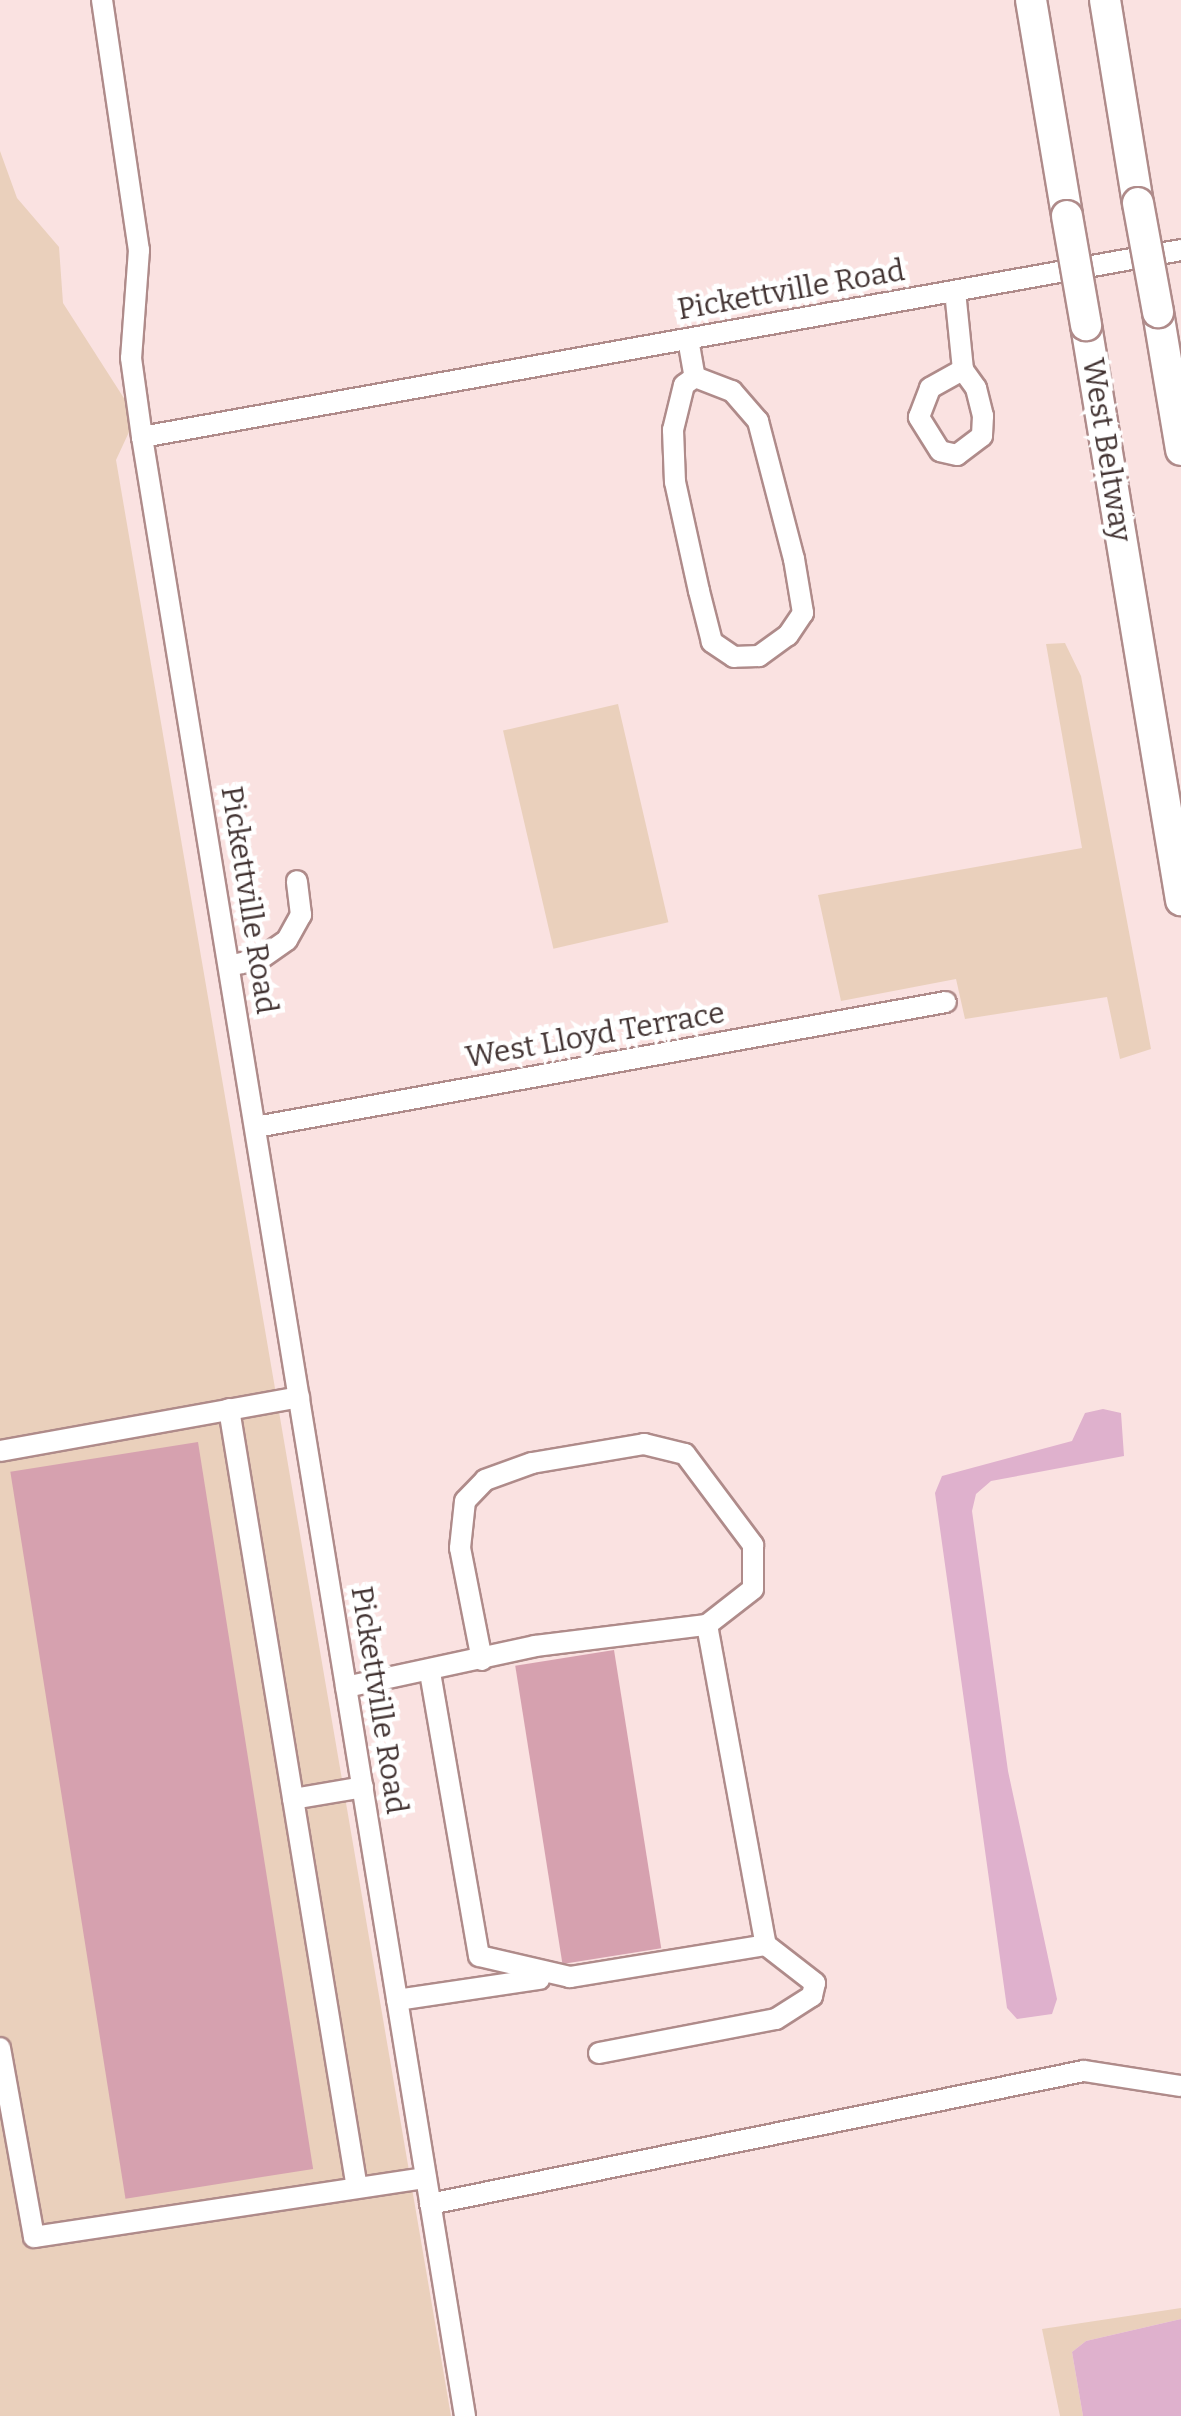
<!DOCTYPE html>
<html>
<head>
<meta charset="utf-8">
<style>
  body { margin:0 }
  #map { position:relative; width:1181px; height:2416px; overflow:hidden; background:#fae2e1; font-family:Bitter,serif }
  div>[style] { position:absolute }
  .green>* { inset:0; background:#ead0bc; transform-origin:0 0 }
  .water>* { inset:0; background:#dfb1cd }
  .building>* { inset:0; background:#d6a1af; transform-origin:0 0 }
  .roads { filter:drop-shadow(2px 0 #af8b8a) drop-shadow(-2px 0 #af8b8a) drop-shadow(0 2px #af8b8a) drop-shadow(0 -2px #af8b8a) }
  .minor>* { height:20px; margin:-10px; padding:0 10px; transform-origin:10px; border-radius:10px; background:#fff }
  .highway>* { height:30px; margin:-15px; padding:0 15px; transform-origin:15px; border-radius:15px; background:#fff }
  .bridges { filter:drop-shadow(2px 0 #af8b8a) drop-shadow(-2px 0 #af8b8a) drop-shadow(0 2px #af8b8a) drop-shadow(0 -2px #af8b8a) }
  .highway-bridge>* { height:30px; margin:-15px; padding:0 15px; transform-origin:15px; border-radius:15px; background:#fff }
  span { translate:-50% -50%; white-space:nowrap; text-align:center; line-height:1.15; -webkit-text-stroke:9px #fff; paint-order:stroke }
  .street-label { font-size:30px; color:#423332 }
</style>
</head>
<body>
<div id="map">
  <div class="green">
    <i style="clip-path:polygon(0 151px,17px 198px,59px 247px,63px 303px,136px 417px,116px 460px,451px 2416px,0 2416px)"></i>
    <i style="clip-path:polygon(1065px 643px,1081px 676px,1151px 1049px,1120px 1059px,1107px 997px,965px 1019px,956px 979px,841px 1001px,818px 895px,1082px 848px,1046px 644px)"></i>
    <i style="left:618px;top:704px;width:224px;height:118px;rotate:77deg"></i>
    <i style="clip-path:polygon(1181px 2308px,1181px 2319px,1086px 2341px,1072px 2352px,1083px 2416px,1060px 2416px,1042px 2329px)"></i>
  </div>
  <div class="water">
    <i style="clip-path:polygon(1103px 1409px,1121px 1413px,1124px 1456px,991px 1481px,976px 1494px,972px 1511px,1008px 1771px,1057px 1999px,1052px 2014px,1017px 2019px,1007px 2008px,935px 1493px,942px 1476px,1072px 1441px,1085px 1413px)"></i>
    <i style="clip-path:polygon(1181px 2319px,1181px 2416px,1083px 2416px,1072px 2352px,1086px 2341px)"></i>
  </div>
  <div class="building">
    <i style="left:198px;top:1442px;width:736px;height:190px;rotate:81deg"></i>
    <i style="left:614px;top:1650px;width:302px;height:100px;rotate:81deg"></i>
  </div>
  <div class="roads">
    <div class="minor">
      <i style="left:102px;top:0;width:253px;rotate:81.6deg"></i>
      <i style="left:139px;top:250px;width:108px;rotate:94.2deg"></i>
      <i style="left:131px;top:358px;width:80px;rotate:82.1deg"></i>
      <i style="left:142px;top:437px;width:2005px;rotate:80.73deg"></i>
      <i style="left:955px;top:291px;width:79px;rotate:84.2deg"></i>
      <i style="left:963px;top:370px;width:22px;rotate:54deg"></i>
      <i style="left:976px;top:388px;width:29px;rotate:76deg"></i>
      <i style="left:983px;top:416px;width:20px;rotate:93deg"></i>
      <i style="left:982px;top:436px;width:31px;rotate:143deg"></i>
      <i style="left:957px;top:455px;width:17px;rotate:-167deg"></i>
      <i style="left:940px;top:451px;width:40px;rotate:-122deg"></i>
      <i style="left:919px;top:417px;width:31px;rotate:-69deg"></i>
      <i style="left:930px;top:388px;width:38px;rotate:-29deg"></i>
      <i style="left:688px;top:339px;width:39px;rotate:80deg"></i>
      <i style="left:695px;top:377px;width:40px;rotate:21deg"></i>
      <i style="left:732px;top:391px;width:40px;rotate:49deg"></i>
      <i style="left:758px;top:421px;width:143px;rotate:75.4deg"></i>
      <i style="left:794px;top:559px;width:55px;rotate:80.5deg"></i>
      <i style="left:803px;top:613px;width:27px;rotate:124deg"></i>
      <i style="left:788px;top:635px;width:36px;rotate:144deg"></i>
      <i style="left:759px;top:656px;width:25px;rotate:178deg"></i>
      <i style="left:734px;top:657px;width:27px;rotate:-146deg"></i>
      <i style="left:712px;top:642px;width:53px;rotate:-104.3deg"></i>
      <i style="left:699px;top:591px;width:112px;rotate:-102.4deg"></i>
      <i style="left:675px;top:482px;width:52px;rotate:-92.2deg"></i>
      <i style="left:673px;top:430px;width:46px;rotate:-76.3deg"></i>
      <i style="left:684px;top:385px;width:14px;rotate:-36deg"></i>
      <i style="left:142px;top:437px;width:1056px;rotate:-10.2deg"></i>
      <i style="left:229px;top:966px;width:32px;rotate:-13deg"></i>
      <i style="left:260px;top:959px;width:33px;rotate:-35deg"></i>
      <i style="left:287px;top:940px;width:29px;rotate:-61deg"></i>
      <i style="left:301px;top:915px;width:34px;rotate:-97deg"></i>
      <i style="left:256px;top:1127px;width:701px;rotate:-10.27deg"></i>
      <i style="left:229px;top:1409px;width:789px;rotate:80.67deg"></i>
      <i style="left:0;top:1451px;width:304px;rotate:-10.2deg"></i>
      <i style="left:482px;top:1660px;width:114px;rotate:-101.1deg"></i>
      <i style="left:460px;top:1548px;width:47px;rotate:-83.9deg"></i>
      <i style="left:465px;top:1501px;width:29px;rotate:-46deg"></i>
      <i style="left:485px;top:1480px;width:50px;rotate:-19.9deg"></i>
      <i style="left:532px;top:1463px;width:114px;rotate:-9.6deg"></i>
      <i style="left:644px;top:1444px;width:42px;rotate:13.7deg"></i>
      <i style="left:685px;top:1454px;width:114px;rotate:53.2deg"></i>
      <i style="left:753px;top:1545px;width:44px;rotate:90deg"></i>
      <i style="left:753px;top:1589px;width:58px;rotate:142deg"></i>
      <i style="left:346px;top:1687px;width:193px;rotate:-12.2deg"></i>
      <i style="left:535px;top:1646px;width:173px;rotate:-7deg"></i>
      <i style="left:707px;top:1625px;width:325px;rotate:79.6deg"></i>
      <i style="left:766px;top:1945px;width:199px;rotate:170.7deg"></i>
      <i style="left:570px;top:1977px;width:93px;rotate:-167deg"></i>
      <i style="left:479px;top:1956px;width:288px;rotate:-99.8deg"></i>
      <i style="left:293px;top:1799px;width:71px;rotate:-9.7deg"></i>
      <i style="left:397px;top:2000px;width:144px;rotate:-8.4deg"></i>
      <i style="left:0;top:2048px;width:192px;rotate:79.8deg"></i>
      <i style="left:34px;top:2237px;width:396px;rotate:-8.6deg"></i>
      <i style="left:599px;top:2053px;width:180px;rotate:-10.9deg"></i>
      <i style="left:776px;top:2019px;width:43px;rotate:-32.6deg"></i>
      <i style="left:812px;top:1996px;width:13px;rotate:-77deg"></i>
      <i style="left:815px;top:1983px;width:62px;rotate:-142.2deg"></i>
      <i style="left:430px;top:2204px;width:667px;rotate:-11.5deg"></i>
      <i style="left:1084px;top:2071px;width:98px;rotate:8.8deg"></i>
    </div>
    <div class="highway">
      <i style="left:1031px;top:0;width:219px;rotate:80.5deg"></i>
      <i style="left:1105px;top:0;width:206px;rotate:80.8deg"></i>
      <i style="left:1158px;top:312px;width:140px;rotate:80.5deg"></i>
      <i style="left:1086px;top:325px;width:583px;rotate:80.62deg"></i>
    </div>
  </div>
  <div class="bridges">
    <div class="highway-bridge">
      <i style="left:1138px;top:203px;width:111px;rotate:79.6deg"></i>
      <i style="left:1067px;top:216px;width:111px;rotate:80.1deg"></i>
    </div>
  </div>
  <div class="street-label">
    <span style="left:791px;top:290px;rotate:-10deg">Pickettville Road</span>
    <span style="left:1107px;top:450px;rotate:81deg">West Beltway</span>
    <span style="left:249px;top:900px;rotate:81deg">Pickettville Road</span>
    <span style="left:595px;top:1035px;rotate:-10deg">West Lloyd Terrace</span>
    <span style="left:379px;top:1700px;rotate:81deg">Pickettville Road</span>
  </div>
</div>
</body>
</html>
